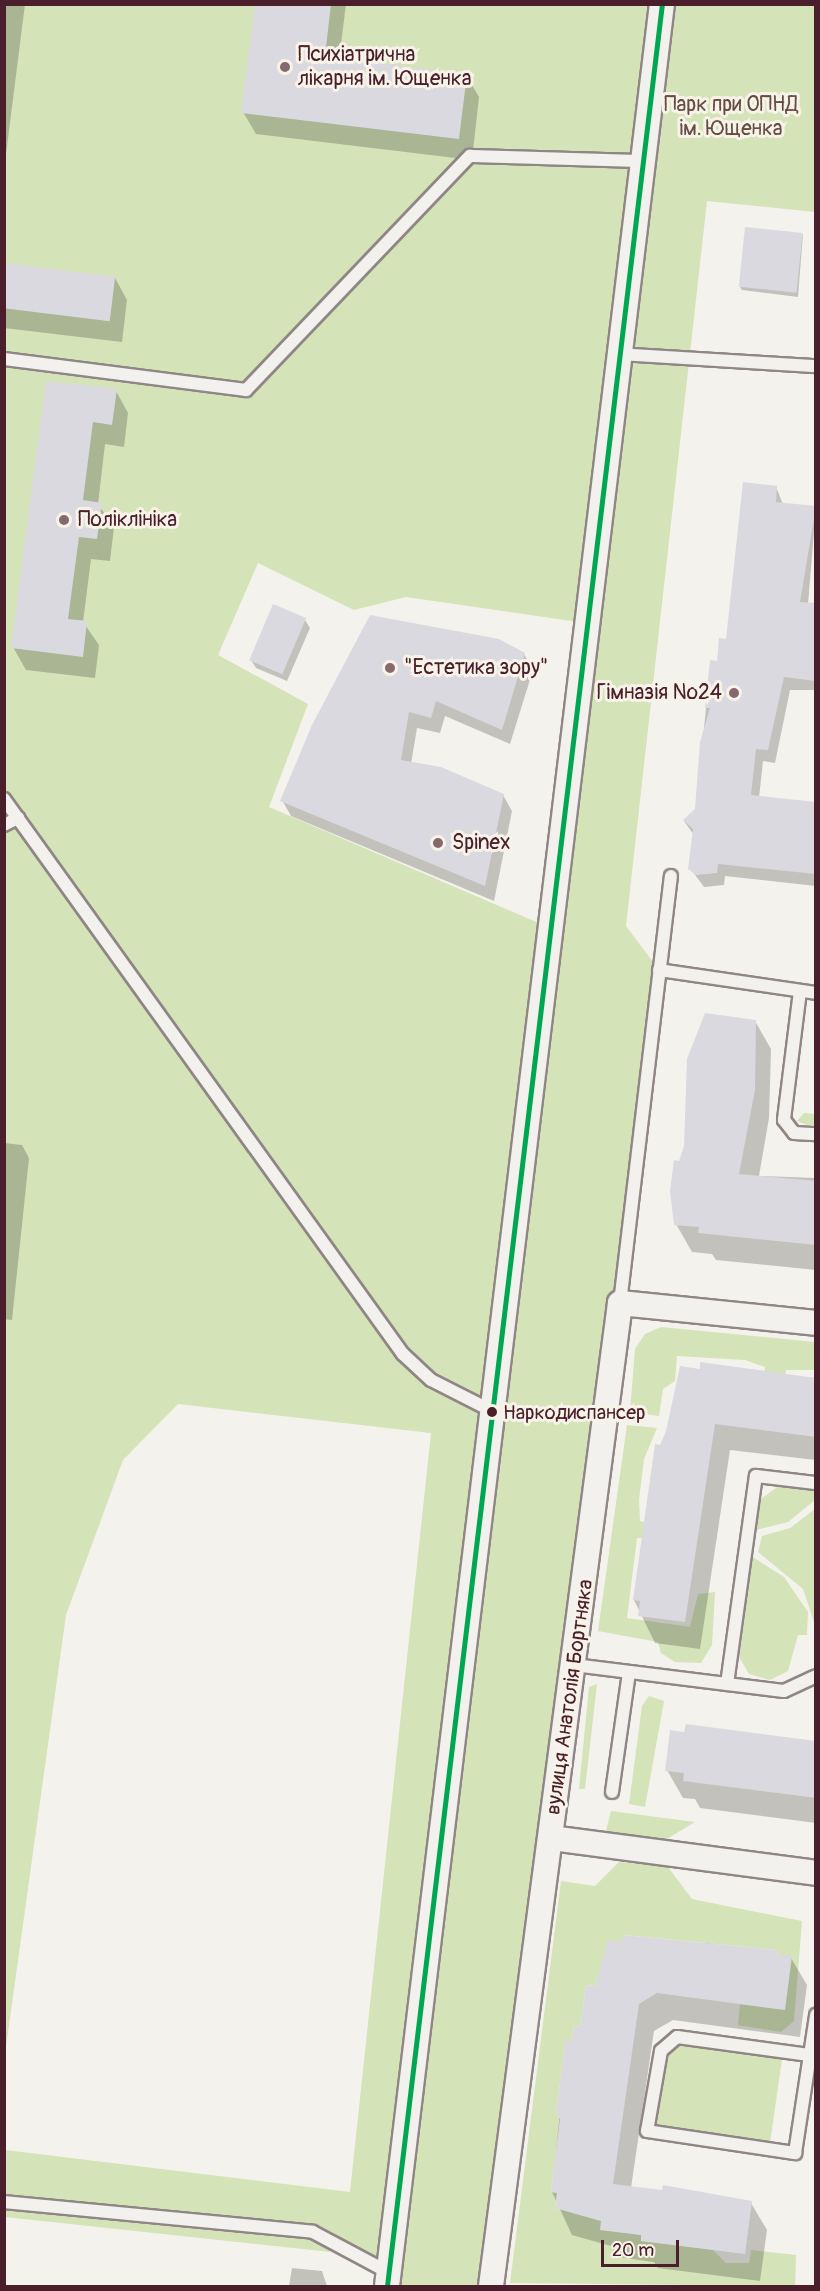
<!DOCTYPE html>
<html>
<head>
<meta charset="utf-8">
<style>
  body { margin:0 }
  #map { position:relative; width:820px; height:2291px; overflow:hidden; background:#f4f2ec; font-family:Pangolin,sans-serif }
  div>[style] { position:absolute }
  .green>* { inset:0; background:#d4e3b8 }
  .shadow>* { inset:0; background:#0003 }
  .building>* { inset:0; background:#dbd9e0; transform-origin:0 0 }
  .roads { filter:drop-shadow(2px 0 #8f8685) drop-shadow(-2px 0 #8f8685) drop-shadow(0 2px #8f8685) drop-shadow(0 -2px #8f8685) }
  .lane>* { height:12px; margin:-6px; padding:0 6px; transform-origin:6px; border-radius:6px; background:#f2f1ed }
  .street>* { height:24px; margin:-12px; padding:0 12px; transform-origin:12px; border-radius:12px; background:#f2f1ed }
  .bus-1>* { height:4.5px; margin:-2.25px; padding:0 2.25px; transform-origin:2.25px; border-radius:2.25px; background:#00a651 }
  .dots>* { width:16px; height:16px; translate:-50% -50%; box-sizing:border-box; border:3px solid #f7f3e8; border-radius:50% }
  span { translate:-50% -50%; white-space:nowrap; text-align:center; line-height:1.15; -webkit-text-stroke:6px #f7f3e8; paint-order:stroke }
  .bus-label { font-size:20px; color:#4a1f2b }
  .left { translate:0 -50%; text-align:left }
  .poi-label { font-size:21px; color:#4a1f2b }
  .right { translate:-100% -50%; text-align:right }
  .park-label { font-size:21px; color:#664d44 }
  .street-label { font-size:21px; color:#4a1f2b }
  .frame { position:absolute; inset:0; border:6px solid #4a1f2b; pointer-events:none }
  .scale { position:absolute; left:601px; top:2240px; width:78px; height:27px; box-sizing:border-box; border:3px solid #4a1f2b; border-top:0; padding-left:8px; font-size:18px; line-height:21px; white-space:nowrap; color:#4a1f2b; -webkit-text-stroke:4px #f7f3e8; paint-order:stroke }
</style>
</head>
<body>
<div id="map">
  <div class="green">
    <i style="clip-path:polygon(evenodd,5px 5px,815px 5px,815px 212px,707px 201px,626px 926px,659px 970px,492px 2286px,387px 2286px,388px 2272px,325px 2237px,330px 2252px,5px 2217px,5px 2150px,350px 2192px,431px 1433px,178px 1404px,123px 1460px,66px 1615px,5px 2054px,5px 5px,258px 563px,354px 610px,406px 597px,585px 623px,548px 927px,269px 807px,308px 704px,218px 655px,258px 563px)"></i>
    <i style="clip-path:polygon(804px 1113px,815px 1114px,815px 1128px,797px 1121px)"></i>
    <i style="clip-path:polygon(661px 1327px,815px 1342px,815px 1370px,786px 1370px,785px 1376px,764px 1374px,765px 1367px,745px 1360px,677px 1356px,675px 1381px,663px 1389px,659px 1416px,630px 1412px,635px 1349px,645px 1334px)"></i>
    <i style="clip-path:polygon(627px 1425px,657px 1428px,644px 1459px,639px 1500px,640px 1521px,646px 1523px,644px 1538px,637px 1538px,627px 1618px,690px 1627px,698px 1594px,715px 1592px,712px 1645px,701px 1663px,675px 1662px,661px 1653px,658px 1642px,598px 1631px)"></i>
    <i style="clip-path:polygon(780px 1485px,815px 1489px,815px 1500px,788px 1522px,756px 1530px,761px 1499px)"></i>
    <i style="clip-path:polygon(815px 1509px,815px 1625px,803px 1589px,758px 1552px,762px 1536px,790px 1528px)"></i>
    <i style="clip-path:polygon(751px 1556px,784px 1577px,808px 1612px,807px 1635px,798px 1635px,788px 1671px,770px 1680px,749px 1674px,739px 1657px)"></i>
    <i style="clip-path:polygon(597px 1684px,585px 1789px,579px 1789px,589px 1687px)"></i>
    <i style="clip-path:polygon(649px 1696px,664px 1701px,645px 1807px,629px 1804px,642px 1706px)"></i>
    <i style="clip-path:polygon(611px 1811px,695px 1822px,665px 1840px,606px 1831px)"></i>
    <i style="clip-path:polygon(619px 1862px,668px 1867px,692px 1899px,802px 1921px,794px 2021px,781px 2032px,738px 2025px,740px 2004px,785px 2010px,777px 1950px,624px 1935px,622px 1942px,609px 1941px,595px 1986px,586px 1985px,580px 2027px,574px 2026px,572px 2040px,566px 2040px,556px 2112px,560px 2119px,551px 2192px,557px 2193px,555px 2208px,601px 2221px,601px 2230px,641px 2235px,641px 2241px,713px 2250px,726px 2263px,749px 2263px,751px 2250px,796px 2255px,795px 2286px,510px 2283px,561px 1881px,595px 1886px)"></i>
    <i style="clip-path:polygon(677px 2037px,783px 2052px,769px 2150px,647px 2131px,661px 2051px)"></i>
  </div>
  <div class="shadow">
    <i style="clip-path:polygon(4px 4px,25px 4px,4px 170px)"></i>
    <i style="clip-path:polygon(256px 4px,346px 4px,339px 60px,466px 75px,479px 97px,472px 160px,256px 134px,243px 112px)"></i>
    <i style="clip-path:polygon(803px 234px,798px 297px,742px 290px,740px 287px)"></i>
    <i style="clip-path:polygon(4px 264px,115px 278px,127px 300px,122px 342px,4px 328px)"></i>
    <i style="clip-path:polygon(47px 382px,116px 391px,128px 413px,124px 447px,105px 444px,98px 504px,114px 527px,110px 561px,91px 559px,83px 622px,99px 645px,95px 678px,26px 670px,13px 647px)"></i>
    <i style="clip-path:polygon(776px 487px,783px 504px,816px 508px,808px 604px,816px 605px,816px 690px,790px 690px,775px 763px,763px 761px,759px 798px,816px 804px,816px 886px,725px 876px,724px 885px,704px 887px,690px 868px,694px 835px,684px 821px,696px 809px,706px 708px,718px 663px)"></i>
    <i style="clip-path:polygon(305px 620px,310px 628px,287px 681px,256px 668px,251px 660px)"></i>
    <i style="clip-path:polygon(524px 654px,533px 670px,510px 744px,445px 716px,440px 733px,417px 728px,411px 764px,503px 795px,512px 811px,494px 901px,291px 816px,282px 800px,313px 725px)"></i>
    <i style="clip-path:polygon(755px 1021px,771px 1049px,769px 1118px,759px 1176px,816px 1178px,816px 1270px,716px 1260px,712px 1254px,692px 1252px,676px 1224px,680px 1163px)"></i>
    <i style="clip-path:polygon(4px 1143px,22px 1145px,29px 1158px,12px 1320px,4px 1319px)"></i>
    <i style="clip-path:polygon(816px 1380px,816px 1460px,730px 1450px,700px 1649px,655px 1643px,634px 1600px,661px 1446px)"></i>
    <i style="clip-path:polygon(816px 1742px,816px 1823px,700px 1808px,695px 1799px,683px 1798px,667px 1770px)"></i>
    <i style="clip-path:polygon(707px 1943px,791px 1958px,807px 1985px,800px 2037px,673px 2020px,654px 2031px,631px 2188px,751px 2203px,767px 2230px,760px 2281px,658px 2268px,654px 2262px,618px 2257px,611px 2246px,572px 2235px,552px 2192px,567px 2041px,573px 2042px,582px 2028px,596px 1988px)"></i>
    <i style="clip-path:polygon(292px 2268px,322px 2271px,327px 2286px,289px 2286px)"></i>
  </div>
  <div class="building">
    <i style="clip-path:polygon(255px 4px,331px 4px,325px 56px,467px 74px,459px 139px,241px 113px)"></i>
    <i style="left:745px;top:227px;width:58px;height:60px;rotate:6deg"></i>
    <i style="left:4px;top:263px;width:112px;height:45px;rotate:7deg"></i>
    <i style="clip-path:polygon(46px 381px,117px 389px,112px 425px,93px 422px,83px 500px,102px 503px,97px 539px,79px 537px,68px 619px,87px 621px,83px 657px,11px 648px)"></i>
    <i style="clip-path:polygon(743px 482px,777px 486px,776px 502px,816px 506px,800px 602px,816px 603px,816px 681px,784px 677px,768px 750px,756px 749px,751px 795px,816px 802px,816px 874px,718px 864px,717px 873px,696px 875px,688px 869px,693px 829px,683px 820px,695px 809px,700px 742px,710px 708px,705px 708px,710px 660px,717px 661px,719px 638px,726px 639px)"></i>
    <i style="left:273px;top:604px;width:36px;height:61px;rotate:23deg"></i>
    <i style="clip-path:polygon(370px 615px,499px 639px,525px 653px,502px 730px,436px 701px,431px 718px,409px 712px,401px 760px,441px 767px,504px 794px,485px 886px,280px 801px,312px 725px)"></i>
    <i style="clip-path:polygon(705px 1013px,756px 1020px,755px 1090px,739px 1174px,816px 1181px,816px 1245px,698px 1233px,699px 1227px,674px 1225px,670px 1191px,674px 1160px,679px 1161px,684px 1146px,687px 1059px)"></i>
    <i style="clip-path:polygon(700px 1362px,816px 1378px,816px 1437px,715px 1424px,685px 1622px,638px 1616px,640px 1601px,633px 1600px,655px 1444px,660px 1445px,666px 1431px,680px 1366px,700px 1369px)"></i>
    <i style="clip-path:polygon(686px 1724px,816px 1741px,816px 1798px,683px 1781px,684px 1773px,665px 1771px,670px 1730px,684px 1732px)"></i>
    <i style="clip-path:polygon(623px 1935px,778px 1950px,777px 1954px,792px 1956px,785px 2010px,657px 1993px,639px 2004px,613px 2184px,662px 2190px,663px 2185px,752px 2201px,745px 2254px,641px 2241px,641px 2235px,600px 2230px,601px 2221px,555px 2208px,557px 2193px,551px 2192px,560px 2119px,556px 2112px,566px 2039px,572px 2040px,574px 2026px,580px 2027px,586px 1985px,595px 1986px,608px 1940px,622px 1942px)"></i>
  </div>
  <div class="roads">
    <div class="lane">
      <i style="left:618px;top:354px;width:197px;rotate:3.5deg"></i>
      <i style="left:4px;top:359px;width:244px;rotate:7.3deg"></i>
      <i style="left:246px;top:390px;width:324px;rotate:-46.3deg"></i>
      <i style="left:470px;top:156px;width:171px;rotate:1.7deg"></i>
      <i style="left:4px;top:799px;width:684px;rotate:54.29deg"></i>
      <i style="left:403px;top:1354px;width:38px;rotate:43deg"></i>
      <i style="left:431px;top:1380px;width:71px;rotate:26.9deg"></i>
      <i style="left:4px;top:825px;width:16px;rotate:-27deg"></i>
      <i style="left:659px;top:970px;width:159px;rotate:8.3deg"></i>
      <i style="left:800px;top:991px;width:130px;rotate:97.1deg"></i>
      <i style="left:784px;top:1120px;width:16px;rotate:52deg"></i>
      <i style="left:794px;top:1133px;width:22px;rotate:3deg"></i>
      <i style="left:620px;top:1303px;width:430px;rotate:-83.2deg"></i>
      <i style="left:574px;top:1665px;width:154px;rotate:7.1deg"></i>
      <i style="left:727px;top:1684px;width:210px;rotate:-82.1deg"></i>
      <i style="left:756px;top:1476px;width:60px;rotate:6.7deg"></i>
      <i style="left:727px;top:1684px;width:57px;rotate:7deg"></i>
      <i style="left:784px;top:1691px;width:35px;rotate:-25deg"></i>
      <i style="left:612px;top:1792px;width:121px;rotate:-81.9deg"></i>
      <i style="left:809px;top:2055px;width:133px;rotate:-172.2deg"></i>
      <i style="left:677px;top:2037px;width:21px;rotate:139deg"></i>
      <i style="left:661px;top:2051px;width:81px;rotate:99.9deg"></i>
      <i style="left:647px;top:2131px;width:150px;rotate:8.5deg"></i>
      <i style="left:795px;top:2153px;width:140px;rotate:-81.3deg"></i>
      <i style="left:4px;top:2202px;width:310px;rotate:5.5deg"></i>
      <i style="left:313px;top:2232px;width:85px;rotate:28.1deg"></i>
    </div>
    <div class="street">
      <i style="left:551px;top:1838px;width:267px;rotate:7.5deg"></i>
      <i style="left:387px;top:2286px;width:2299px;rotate:-83.13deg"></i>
      <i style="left:491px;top:2286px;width:991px;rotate:-82.52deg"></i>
      <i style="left:620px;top:1303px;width:197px;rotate:5.8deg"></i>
    </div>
  </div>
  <div class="bus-1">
    <i style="left:387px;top:2286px;width:2299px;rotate:-83.13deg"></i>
  </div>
  <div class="dots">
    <i style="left:285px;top:67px;background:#86696f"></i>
    <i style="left:64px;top:520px;background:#86696f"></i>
    <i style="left:390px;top:668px;background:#86696f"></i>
    <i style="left:734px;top:693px;background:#86696f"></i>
    <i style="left:438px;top:843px;background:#86696f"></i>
    <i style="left:492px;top:1412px;background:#4a1f2b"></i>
  </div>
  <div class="bus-label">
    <span class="left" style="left:503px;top:1412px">Наркодиспансер</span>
  </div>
  <div class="poi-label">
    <span class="left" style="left:298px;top:67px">Психіатрична<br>лікарня ім. Ющенка</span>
    <span class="left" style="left:78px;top:520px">Поліклініка</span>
    <span class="left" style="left:404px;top:668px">"Естетика зору"</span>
    <span class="right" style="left:722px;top:693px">Гімназія №24</span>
    <span class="left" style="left:452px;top:843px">Spinex</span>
  </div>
  <div class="park-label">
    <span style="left:731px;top:117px">Парк при ОПНД<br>ім. Ющенка</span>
  </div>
  <div class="street-label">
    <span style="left:570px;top:1697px;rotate:-82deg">вулиця Анатолія Бортняка</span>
  </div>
  <div class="frame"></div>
  <div class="scale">20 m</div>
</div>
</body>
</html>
